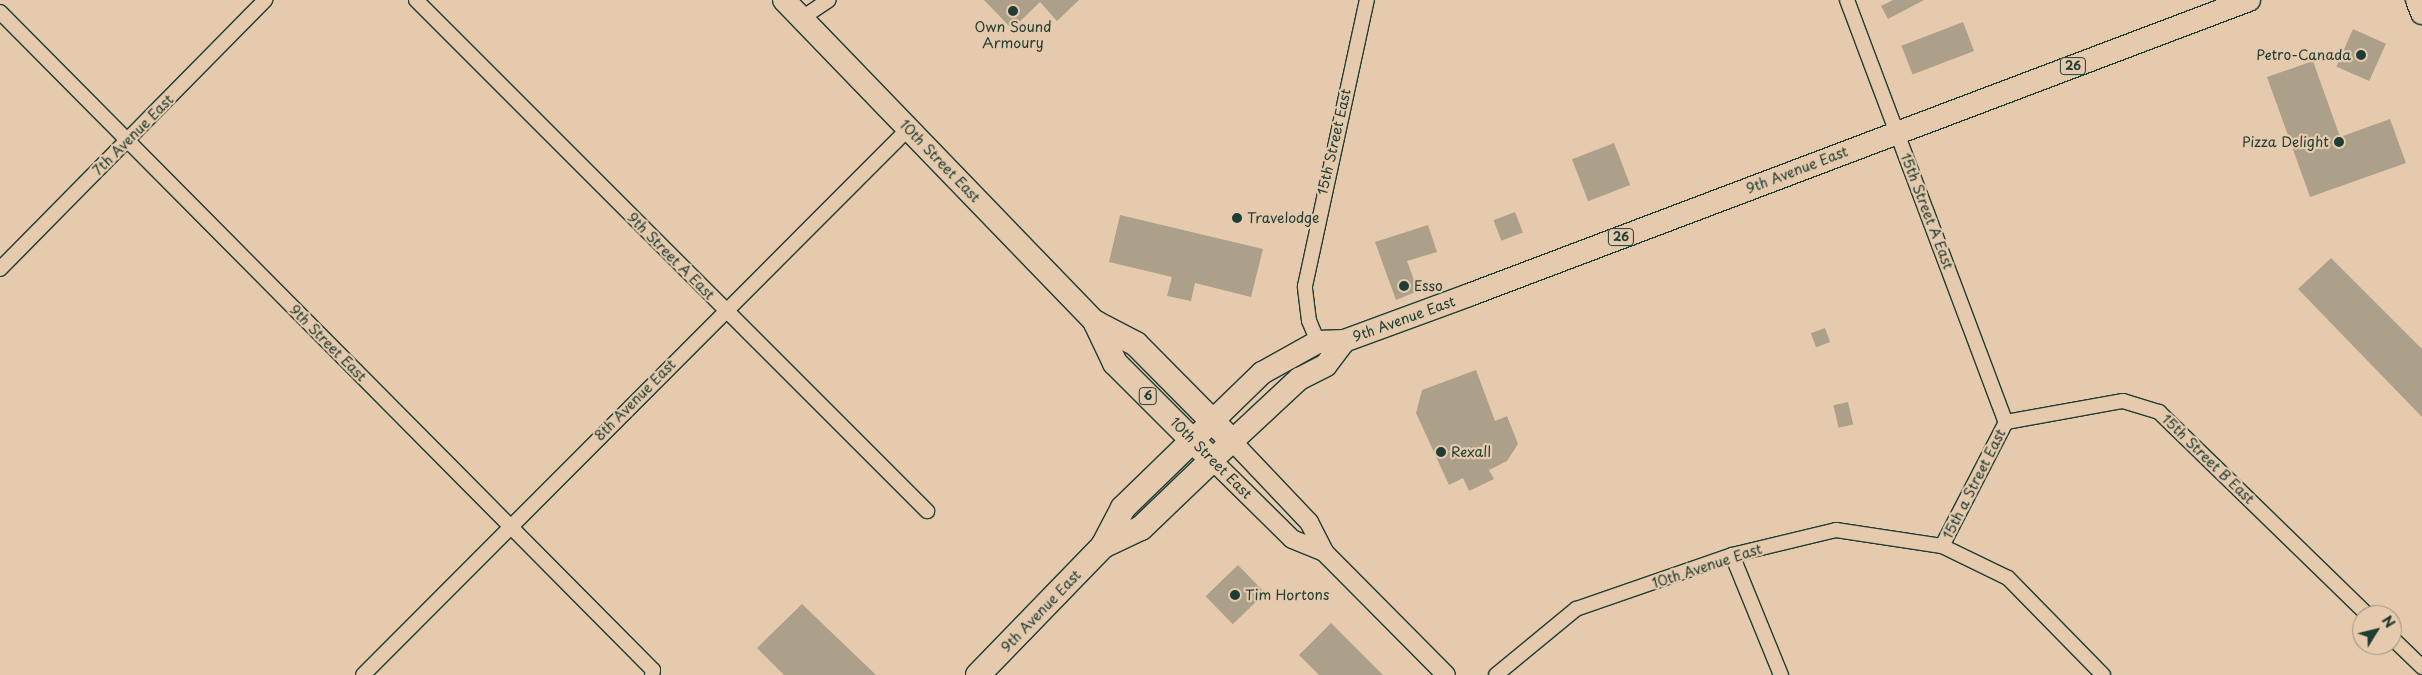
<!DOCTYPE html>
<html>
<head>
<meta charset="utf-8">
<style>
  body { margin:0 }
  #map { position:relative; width:2422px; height:675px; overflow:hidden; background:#e6caad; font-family:"Playpen Sans",sans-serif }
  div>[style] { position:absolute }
  .building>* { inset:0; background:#aca08a; transform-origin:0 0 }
  .roads { filter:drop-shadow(1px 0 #1f3d34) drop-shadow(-1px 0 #1f3d34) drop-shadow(0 1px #1f3d34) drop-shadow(0 -1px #1f3d34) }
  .minor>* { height:14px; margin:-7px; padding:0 7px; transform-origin:7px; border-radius:7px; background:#e6caad }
  .tertiary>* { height:18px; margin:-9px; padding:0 9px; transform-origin:9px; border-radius:9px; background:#e6caad }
  .primary>* { height:22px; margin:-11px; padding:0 11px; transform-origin:11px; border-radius:11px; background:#e6caad }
  .trunk>* { height:24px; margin:-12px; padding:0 12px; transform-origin:12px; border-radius:12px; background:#e6caad }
  .dots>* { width:14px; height:14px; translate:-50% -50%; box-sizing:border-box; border:2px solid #e6caad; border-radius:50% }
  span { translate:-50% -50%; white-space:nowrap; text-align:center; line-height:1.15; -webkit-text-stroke:4.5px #e6caad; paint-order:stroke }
  .shield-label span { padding:1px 4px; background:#e6caad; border:1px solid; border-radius:4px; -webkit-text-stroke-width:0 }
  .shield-label { font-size:12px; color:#1f3d34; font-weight:700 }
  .poi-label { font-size:14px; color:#1f3d34 }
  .right { translate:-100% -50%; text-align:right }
  .left { translate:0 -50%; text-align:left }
  .street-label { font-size:14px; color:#1f3d34 }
  .north { position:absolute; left:2352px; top:605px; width:50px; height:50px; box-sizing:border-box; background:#e6caad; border:1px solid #96927d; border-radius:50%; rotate:54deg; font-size:14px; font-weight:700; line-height:20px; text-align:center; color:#1f3d34 }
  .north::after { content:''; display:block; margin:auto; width:18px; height:22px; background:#1f3d34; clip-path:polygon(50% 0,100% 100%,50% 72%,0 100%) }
</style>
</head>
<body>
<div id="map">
  <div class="building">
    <i style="clip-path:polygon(984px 0,1079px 0,1057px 21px,1040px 2px,1012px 29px)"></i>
    <i style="clip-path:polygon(1893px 0,1924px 0,1888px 19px,1881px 6px)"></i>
    <i style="left:1963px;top:22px;width:31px;height:66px;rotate:69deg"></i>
    <i style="left:2353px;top:29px;width:36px;height:41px;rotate:24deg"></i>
    <i style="clip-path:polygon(2313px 61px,2340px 137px,2390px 119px,2406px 163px,2310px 197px,2267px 77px)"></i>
    <i style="left:1614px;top:143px;width:45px;height:45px;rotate:69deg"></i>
    <i style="left:1515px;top:212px;width:22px;height:23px;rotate:69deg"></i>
    <i style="clip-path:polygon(1120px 215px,1263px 249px,1251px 297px,1195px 283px,1191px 301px,1167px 296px,1172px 277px,1109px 262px)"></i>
    <i style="clip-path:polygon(1428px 225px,1437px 252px,1407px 261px,1418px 291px,1396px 300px,1375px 242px)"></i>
    <i style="clip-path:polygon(2331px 258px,2422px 349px,2422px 417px,2298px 289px)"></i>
    <i style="left:1825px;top:328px;width:15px;height:15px;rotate:70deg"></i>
    <i style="clip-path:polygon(1476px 370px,1495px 421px,1507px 416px,1518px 444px,1507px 461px,1489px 470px,1494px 479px,1469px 491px,1463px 478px,1449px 485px,1416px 413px,1422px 390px)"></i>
    <i style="left:1848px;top:402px;width:23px;height:15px;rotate:77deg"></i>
    <i style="left:1238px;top:565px;width:39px;height:45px;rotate:46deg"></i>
    <i style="clip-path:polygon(802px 604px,876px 675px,784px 675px,757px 648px)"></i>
    <i style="clip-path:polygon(1331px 623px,1383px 675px,1319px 675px,1299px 655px)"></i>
  </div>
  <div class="roads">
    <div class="minor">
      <i style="left:416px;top:0;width:723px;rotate:45deg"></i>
      <i style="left:1847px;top:0;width:451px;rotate:69.4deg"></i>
      <i style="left:0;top:12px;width:927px;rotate:45.22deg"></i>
      <i style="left:653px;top:670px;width:5px;rotate:101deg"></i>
      <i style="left:802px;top:18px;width:32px;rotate:-34deg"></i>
      <i style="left:0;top:269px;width:378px;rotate:-45.4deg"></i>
      <i style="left:1318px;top:342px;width:23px;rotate:-113deg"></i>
      <i style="left:1309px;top:321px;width:35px;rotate:-97deg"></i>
      <i style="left:1305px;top:286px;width:293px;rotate:-77.8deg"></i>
      <i style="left:2006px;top:422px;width:119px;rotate:-10.2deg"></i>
      <i style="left:2123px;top:401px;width:38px;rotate:17deg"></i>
      <i style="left:2159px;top:412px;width:291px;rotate:44.2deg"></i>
      <i style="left:1942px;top:546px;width:140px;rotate:-62.7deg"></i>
      <i style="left:1732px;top:555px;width:130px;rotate:67.8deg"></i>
      <i style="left:2392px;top:638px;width:42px;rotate:44deg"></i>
      <i style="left:363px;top:675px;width:773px;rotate:-45.05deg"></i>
      <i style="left:1496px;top:675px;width:104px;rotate:-39.5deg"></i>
      <i style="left:1576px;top:609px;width:165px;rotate:-19.1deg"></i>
      <i style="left:1732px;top:555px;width:107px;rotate:-13.5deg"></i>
      <i style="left:1836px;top:530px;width:107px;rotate:8.6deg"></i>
      <i style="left:1942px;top:546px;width:73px;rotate:25.9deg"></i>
      <i style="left:2008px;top:578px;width:136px;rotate:45.6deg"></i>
    </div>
    <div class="tertiary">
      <i style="left:1232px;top:441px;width:112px;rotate:46.5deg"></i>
      <i style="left:1309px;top:522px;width:34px;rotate:63deg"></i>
      <i style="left:1324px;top:552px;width:173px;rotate:45.2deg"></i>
      <i style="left:1212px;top:460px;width:112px;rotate:44.6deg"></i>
      <i style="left:1292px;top:539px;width:35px;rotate:22deg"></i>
    </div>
    <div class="primary">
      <i style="left:784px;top:0;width:449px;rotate:46deg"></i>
      <i style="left:2417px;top:0;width:14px;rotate:69deg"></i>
      <i style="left:1193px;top:440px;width:96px;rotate:-44.2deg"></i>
      <i style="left:1262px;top:373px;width:64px;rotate:-29deg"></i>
      <i style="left:1318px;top:342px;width:26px;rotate:-2deg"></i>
      <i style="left:1344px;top:341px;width:133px;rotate:-20.2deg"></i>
      <i style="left:1469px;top:295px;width:834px;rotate:-20.72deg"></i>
      <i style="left:1212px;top:460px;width:119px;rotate:-43deg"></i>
      <i style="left:1299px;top:379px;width:30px;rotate:-27deg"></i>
      <i style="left:1326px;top:365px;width:30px;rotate:-53deg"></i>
    </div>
    <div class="trunk">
      <i style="left:1096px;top:323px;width:44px;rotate:64.6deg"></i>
      <i style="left:1115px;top:363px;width:137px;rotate:45deg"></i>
      <i style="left:1212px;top:460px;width:98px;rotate:136.2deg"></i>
      <i style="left:1141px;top:528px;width:42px;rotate:154.7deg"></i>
      <i style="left:1096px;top:323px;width:45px;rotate:27.7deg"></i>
      <i style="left:1136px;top:344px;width:136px;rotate:45.3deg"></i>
      <i style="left:978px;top:675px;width:180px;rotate:-45.9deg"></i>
      <i style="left:1103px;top:546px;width:43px;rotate:-62.2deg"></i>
      <i style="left:1123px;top:508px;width:98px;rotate:-44.2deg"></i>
    </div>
  </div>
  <div class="dots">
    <i style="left:1013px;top:11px;background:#1f3d34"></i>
    <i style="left:2361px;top:55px;background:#1f3d34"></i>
    <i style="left:2339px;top:142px;background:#1f3d34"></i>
    <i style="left:1237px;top:218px;background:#1f3d34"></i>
    <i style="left:1404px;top:286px;background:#1f3d34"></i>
    <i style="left:1441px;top:452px;background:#1f3d34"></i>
    <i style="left:1235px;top:595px;background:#1f3d34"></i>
  </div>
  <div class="shield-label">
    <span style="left:2073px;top:66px">26</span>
    <span style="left:1621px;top:237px">26</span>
    <span style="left:1148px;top:396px">6</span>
  </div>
  <div class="poi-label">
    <span style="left:1013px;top:35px">Own Sound<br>Armoury</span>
    <span class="right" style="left:2351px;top:55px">Petro-Canada</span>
    <span class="right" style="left:2329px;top:142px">Pizza Delight</span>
    <span class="left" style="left:1247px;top:218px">Travelodge</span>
    <span class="left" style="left:1414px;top:286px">Esso</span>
    <span class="left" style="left:1451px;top:452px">Rexall</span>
    <span class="left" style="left:1245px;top:595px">Tim Hortons</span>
  </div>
  <div class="street-label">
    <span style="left:133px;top:135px;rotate:-45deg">7th Avenue East</span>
    <span style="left:1334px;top:142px;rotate:-77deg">15th Street East</span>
    <span style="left:940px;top:161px;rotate:46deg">10th Street East</span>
    <span style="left:1797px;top:170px;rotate:-21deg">9th Avenue East</span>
    <span style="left:1927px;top:211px;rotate:69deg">15th Street A East</span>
    <span style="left:671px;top:256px;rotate:45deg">9th Street A East</span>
    <span style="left:1404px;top:319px;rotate:-20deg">9th Avenue East</span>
    <span style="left:328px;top:343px;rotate:45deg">9th Street East</span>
    <span style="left:635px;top:400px;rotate:-45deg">8th Avenue East</span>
    <span style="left:1211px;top:458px;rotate:45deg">10th Street East</span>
    <span style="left:2208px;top:459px;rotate:44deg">15th Street B East</span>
    <span style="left:1974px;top:484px;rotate:-63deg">15th a Street East</span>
    <span style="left:1707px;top:566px;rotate:-18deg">10th Avenue East</span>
    <span style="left:1041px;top:611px;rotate:-46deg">9th Avenue East</span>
  </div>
  <div class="north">N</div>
</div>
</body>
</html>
